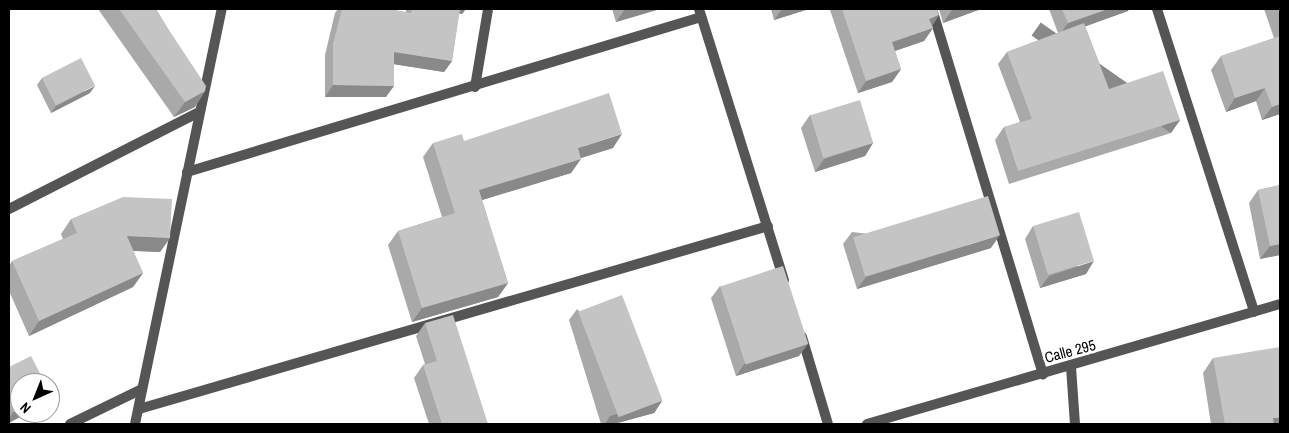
<!DOCTYPE html>
<html>
<head>
<meta charset="utf-8">
<style>
  body { margin:0 }
  #map { position:relative; width:1289px; height:433px; overflow:hidden; background:#fff; font-family:"Archivo Narrow",sans-serif }
  div>[style] { position:absolute }
  .minor>* { height:10px; margin:-5px; padding:0 5px; transform-origin:5px; border-radius:5px; background:#555 }
  .wall>* { inset:0; background:#a9a9a9 }
  .shaded-wall>* { inset:0; background:#898989; transform-origin:0 0 }
  .building>* { inset:0; background:#c4c4c4; transform-origin:0 0 }
  span { translate:-50% -50%; white-space:nowrap; text-align:center; line-height:1.15; -webkit-text-stroke:5px #fff; paint-order:stroke }
  .street-label { font-size:15px; color:#000 }
  .frame { position:absolute; inset:0; border:10px solid #000; pointer-events:none }
  .north { position:absolute; left:10px; top:373px; width:50px; height:50px; box-sizing:border-box; background:#fff; border:1px solid #999; border-radius:50%; rotate:224deg; font-size:14px; font-weight:700; line-height:20px; text-align:center; color:#000 }
  .north::after { content:''; display:block; margin:auto; width:18px; height:22px; background:#000; clip-path:polygon(50% 0,100% 100%,50% 72%,0 100%) }
</style>
</head>
<body>
<div id="map">
  <div class="minor">
    <i style="left:699px;top:9px;width:284px;rotate:72.6deg"></i>
    <i style="left:932px;top:9px;width:382px;rotate:73.1deg"></i>
    <i style="left:1157px;top:9px;width:318px;rotate:72.2deg"></i>
    <i style="left:475px;top:87px;width:79px;rotate:-80.5deg"></i>
    <i style="left:187px;top:172px;width:537px;rotate:-16.78deg"></i>
    <i style="left:9px;top:209px;width:213px;rotate:-27deg"></i>
    <i style="left:802px;top:337px;width:91px;rotate:73.4deg"></i>
    <i style="left:1071px;top:367px;width:57px;rotate:86deg"></i>
    <i style="left:139px;top:409px;width:655px;rotate:-16.22deg"></i>
    <i style="left:70px;top:424px;width:80px;rotate:-25.9deg"></i>
    <i style="left:135px;top:424px;width:424px;rotate:-78.2deg"></i>
    <i style="left:867px;top:424px;width:430px;rotate:-16.2deg"></i>
  </div>
  <div class="wall">
    <i style="clip-path:polygon(98px 9px,156px 9px,205px 91px,195px 107px,174px 117px)"></i>
    <i style="clip-path:polygon(338px 9px,387px 9px,406px 12px,406px 9px,466px 9px,462px 14px,459px 13px,452px 61px,444px 72px,394px 64px,386px 97px,325px 97px,325px 55px,335px 13px)"></i>
    <i style="clip-path:polygon(612px 9px,660px 9px,616px 22px)"></i>
    <i style="clip-path:polygon(771px 9px,809px 9px,774px 20px)"></i>
    <i style="clip-path:polygon(831px 9px,937px 9px,932px 26px,933px 28px,924px 41px,895px 51px,901px 69px,892px 82px,858px 93px,830px 10px)"></i>
    <i style="clip-path:polygon(939px 9px,981px 9px,943px 23px)"></i>
    <i style="clip-path:polygon(1049px 9px,1129px 9px,1128px 11px,1085px 26px,1109px 89px,1180px 120px,1171px 133px,1009px 184px,995px 140px,1004px 127px,1020px 122px,998px 64px,1007px 52px,1058px 33px)"></i>
    <i style="clip-path:polygon(1264px 9px,1280px 9px,1280px 114px,1262px 120px,1256px 101px,1226px 112px,1211px 70px,1221px 56px,1274px 38px)"></i>
    <i style="clip-path:polygon(42px 78px,90px 93px,51px 113px,37px 85px)"></i>
    <i style="clip-path:polygon(810px 115px,873px 143px,865px 156px,815px 172px,801px 128px)"></i>
    <i style="clip-path:polygon(464px 141px,613px 148px,581px 158px,571px 173px,482px 200px,508px 283px,498px 297px,412px 322px,388px 245px,398px 231px,442px 217px,423px 157px,433px 143px)"></i>
    <i style="clip-path:polygon(1280px 185px,1280px 255px,1260px 259px,1249px 203px,1258px 190px)"></i>
    <i style="clip-path:polygon(71px 219px,170px 238px,160px 252px,133px 251px,143px 273px,133px 287px,29px 336px,9px 291px,9px 266px,12px 261px,63px 239px,61px 234px)"></i>
    <i style="clip-path:polygon(1033px 226px,1086px 274px,1040px 288px,1025px 239px)"></i>
    <i style="clip-path:polygon(852px 232px,991px 248px,857px 289px,843px 244px)"></i>
    <i style="clip-path:polygon(720px 286px,799px 356px,736px 376px,711px 298px)"></i>
    <i style="clip-path:polygon(577px 309px,662px 401px,654px 413px,614px 424px,601px 424px,569px 320px)"></i>
    <i style="clip-path:polygon(425px 323px,488px 424px,429px 424px,414px 378px,423px 365px,425px 364px,416px 336px)"></i>
    <i style="clip-path:polygon(1213px 358px,1280px 424px,1211px 424px,1203px 373px)"></i>
    <i style="clip-path:polygon(9px 367px,20px 413px,27px 413px,9px 423px)"></i>
  </div>
  <div class="shaded-wall">
    <i style="clip-path:polygon(455px 9px,466px 9px,462px 14px,453px 12px)"></i>
    <i style="clip-path:polygon(625px 9px,660px 9px,616px 22px)"></i>
    <i style="clip-path:polygon(782px 9px,809px 9px,774px 20px)"></i>
    <i style="clip-path:polygon(957px 9px,981px 9px,943px 23px,952px 10px)"></i>
    <i style="clip-path:polygon(1108px 9px,1129px 9px,1128px 11px,1059px 36px,1068px 23px)"></i>
    <i style="clip-path:polygon(939px 15px,931px 28px,929px 19px)"></i>
    <i style="clip-path:polygon(933px 28px,924px 41px,883px 55px,892px 42px)"></i>
    <i style="clip-path:polygon(394px 52px,452px 61px,444px 72px,386px 63px)"></i>
    <i style="clip-path:polygon(901px 69px,892px 82px,858px 93px,866px 81px)"></i>
    <i style="clip-path:polygon(333px 85px,394px 86px,386px 97px,325px 97px)"></i>
    <i style="clip-path:polygon(95px 86px,90px 93px,51px 113px,56px 106px)"></i>
    <i style="clip-path:polygon(1265px 88px,1256px 101px,1226px 112px,1235px 98px)"></i>
    <i style="clip-path:polygon(205px 91px,195px 107px,174px 117px,185px 102px)"></i>
    <i style="clip-path:polygon(1280px 104px,1280px 114px,1262px 120px,1272px 107px)"></i>
    <i style="left:1180px;top:120px;width:16px;height:170px;rotate:125deg"></i>
    <i style="clip-path:polygon(622px 134px,613px 148px,568px 162px,578px 148px)"></i>
    <i style="clip-path:polygon(873px 143px,865px 156px,815px 172px,824px 159px)"></i>
    <i style="clip-path:polygon(581px 159px,571px 173px,469px 204px,479px 190px)"></i>
    <i style="clip-path:polygon(1000px 235px,991px 248px,857px 289px,866px 277px)"></i>
    <i style="clip-path:polygon(127px 236px,170px 238px,160px 252px,117px 250px)"></i>
    <i style="clip-path:polygon(1280px 244px,1280px 255px,1260px 259px,1270px 246px)"></i>
    <i style="clip-path:polygon(1094px 261px,1086px 274px,1040px 288px,1049px 276px)"></i>
    <i style="clip-path:polygon(143px 273px,133px 287px,29px 336px,39px 321px)"></i>
    <i style="clip-path:polygon(508px 283px,498px 297px,412px 322px,422px 308px)"></i>
    <i style="clip-path:polygon(808px 344px,799px 356px,736px 376px,745px 363px)"></i>
    <i style="clip-path:polygon(662px 401px,654px 413px,614px 424px,605px 424px,610px 416px)"></i>
    <i style="clip-path:polygon(20px 409px,20px 413px,27px 413px,9px 423px,9px 419px,13px 412px)"></i>
    <i style="clip-path:polygon(1280px 417px,1280px 424px,1269px 424px,1273px 418px)"></i>
  </div>
  <div class="building">
    <i style="clip-path:polygon(119px 9px,155px 9px,206px 86px,205px 91px,185px 102px)"></i>
    <i style="clip-path:polygon(342px 9px,387px 9px,411px 13px,412px 9px,460px 9px,452px 61px,394px 52px,394px 86px,333px 85px,333px 44px)"></i>
    <i style="clip-path:polygon(842px 9px,937px 9px,939px 15px,929px 19px,933px 28px,892px 42px,901px 69px,866px 81px)"></i>
    <i style="clip-path:polygon(1062px 9px,1108px 9px,1068px 23px)"></i>
    <i style="clip-path:polygon(1278px 9px,1280px 9px,1280px 16px)"></i>
    <i style="clip-path:polygon(1084px 23px,1109px 89px,1163px 71px,1180px 120px,1018px 171px,1004px 127px,1032px 119px,1007px 52px)"></i>
    <i style="clip-path:polygon(1280px 36px,1280px 104px,1272px 107px,1265px 88px,1235px 98px,1221px 56px)"></i>
    <i style="left:81px;top:58px;width:31px;height:44px;rotate:63deg"></i>
    <i style="clip-path:polygon(609px 93px,622px 134px,578px 148px,581px 159px,479px 190px,508px 283px,422px 308px,398px 231px,455px 213px,433px 143px,462px 134px,464px 141px)"></i>
    <i style="left:860px;top:100px;width:45px;height:52px;rotate:73deg"></i>
    <i style="clip-path:polygon(1280px 185px,1280px 244px,1270px 246px,1258px 190px)"></i>
    <i style="left:988px;top:196px;width:41px;height:141px;rotate:73deg"></i>
    <i style="clip-path:polygon(123px 197px,172px 199px,170px 238px,127px 236px,143px 273px,39px 321px,12px 261px,77px 233px,71px 219px)"></i>
    <i style="left:1079px;top:212px;width:51px;height:48px;rotate:73deg"></i>
    <i style="left:783px;top:266px;width:82px;height:66px;rotate:72deg"></i>
    <i style="left:622px;top:295px;width:113px;height:47px;rotate:69deg"></i>
    <i style="clip-path:polygon(453px 315px,488px 424px,442px 424px,423px 365px,437px 361px,425px 323px)"></i>
    <i style="clip-path:polygon(1280px 347px,1280px 417px,1273px 418px,1274px 424px,1225px 424px,1213px 358px)"></i>
    <i style="clip-path:polygon(31px 356px,45px 383px,20px 383px,20px 409px,13px 412px,9px 403px,9px 367px)"></i>
  </div>
  <div class="street-label">
    <span style="left:1070px;top:351px;rotate:-15deg">Calle 295</span>
  </div>
  <div class="frame"></div>
  <div class="north">N</div>
</div>
</body>
</html>
